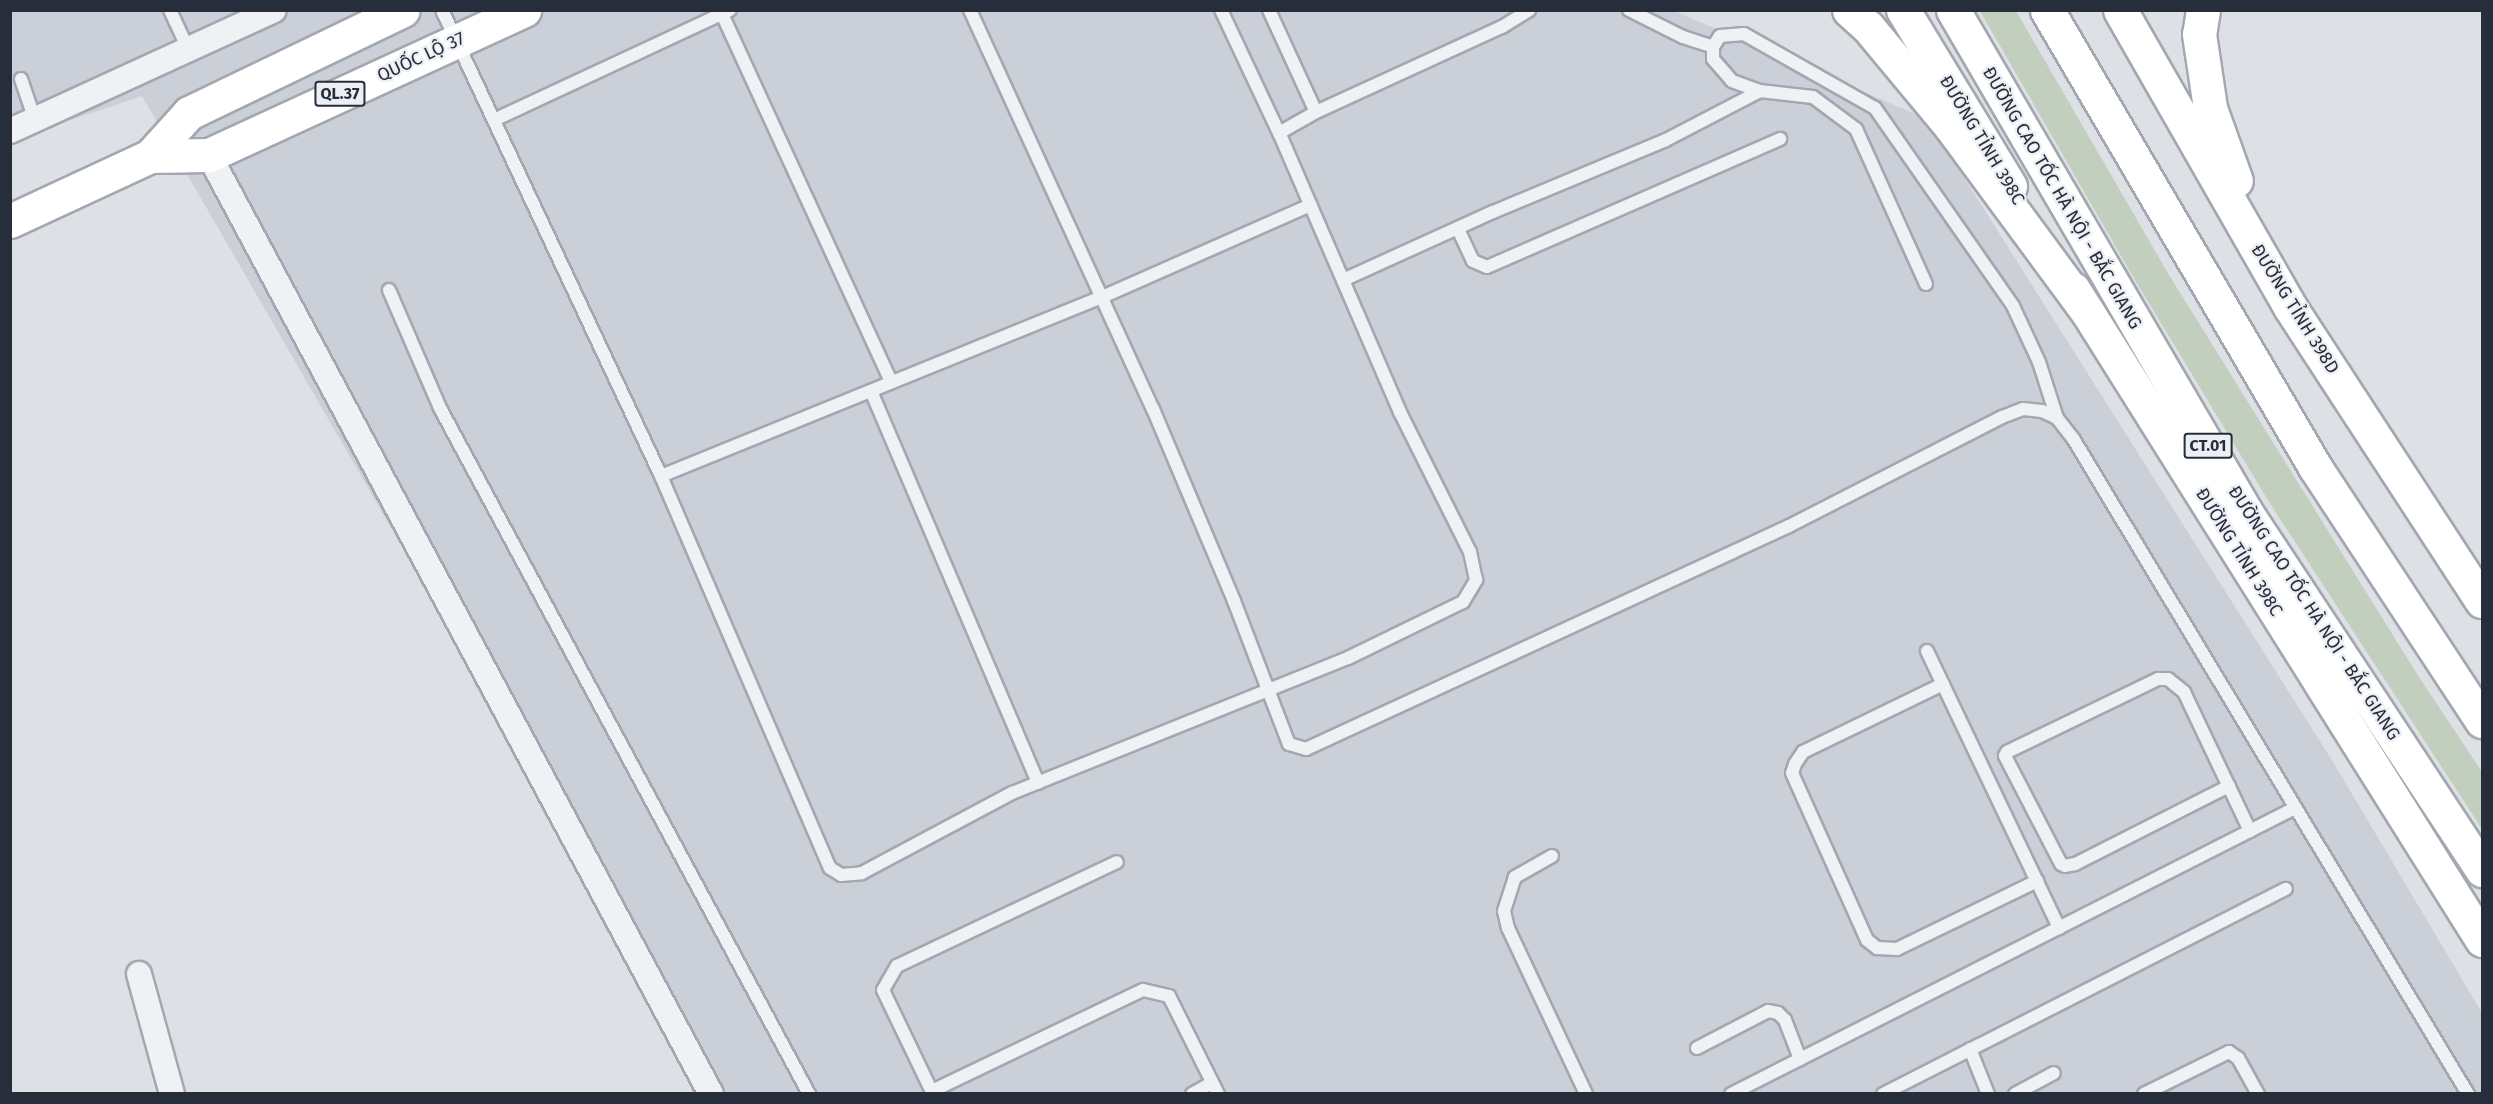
<!DOCTYPE html>
<html>
<head>
<meta charset="utf-8">
<style>
  body { margin:0 }
  #map { position:relative; width:2493px; height:1104px; overflow:hidden; background:#dde0e5; font-family:"Fira Sans",sans-serif }
  div>[style] { position:absolute }
  .built>* { inset:0; background:#cbcfd7 }
  .green>* { inset:0; background:#c2cfbe }
  .roads { filter:drop-shadow(2px 0 #a3a7af) drop-shadow(-2px 0 #a3a7af) drop-shadow(0 2px #a3a7af) drop-shadow(0 -2px #a3a7af) }
  .service>* { height:12px; margin:-6px; padding:0 6px; transform-origin:6px; border-radius:6px; background:#eff1f4 }
  .minor>* { height:24px; margin:-12px; padding:0 12px; transform-origin:12px; border-radius:12px; background:#eff1f4 }
  .secondary>* { height:33px; margin:-16.5px; padding:0 16.5px; transform-origin:16.5px; border-radius:16.5px; background:#fff }
  .trunk>* { height:33px; margin:-16.5px; padding:0 16.5px; transform-origin:16.5px; border-radius:16.5px; background:#fff }
  .motorway>* { height:33px; margin:-16.5px; padding:0 16.5px; transform-origin:16.5px; border-radius:16.5px; background:#fff }
  span { translate:-50% -50%; white-space:nowrap; text-align:center; line-height:1.15; -webkit-text-stroke:4.5px #eceff3; paint-order:stroke }
  .shield-label span { padding:2px 4px; background:#eceff3; border:2px solid; border-radius:4px; -webkit-text-stroke-width:0 }
  .shield-label { font-size:16px; color:#272e3b; font-weight:700 }
  .street-label { font-size:18px; color:#272e3b }
  .frame { position:absolute; inset:0; border:12px solid #272e3b; pointer-events:none }
</style>
</head>
<body>
<div id="map">
  <div class="built">
    <i style="clip-path:polygon(10px 11px,1674px 11px,1927px 119px,2333px 762px,2482px 1013px,2482px 1093px,717px 1093px,142px 96px,11px 140px)"></i>
  </div>
  <div class="green">
    <i style="clip-path:polygon(1980px 11px,2016px 11px,2169px 275px,2417px 674px,2482px 772px,2482px 829px,2269px 502px,2132px 275px)"></i>
  </div>
  <div class="roads">
    <div class="service">
      <i style="left:170px;top:10px;width:43px;rotate:65.2deg"></i>
      <i style="left:442px;top:10px;width:515px;rotate:64.83deg"></i>
      <i style="left:661px;top:476px;width:427px;rotate:66.7deg"></i>
      <i style="left:830px;top:868px;width:13px;rotate:32deg"></i>
      <i style="left:841px;top:875px;width:21px;rotate:-5deg"></i>
      <i style="left:862px;top:873px;width:170px;rotate:-28.1deg"></i>
      <i style="left:1012px;top:793px;width:362px;rotate:-21.9deg"></i>
      <i style="left:1348px;top:658px;width:128px;rotate:-26deg"></i>
      <i style="left:1463px;top:602px;width:26px;rotate:-59deg"></i>
      <i style="left:1476px;top:580px;width:29px;rotate:-102deg"></i>
      <i style="left:1470px;top:552px;width:157px;rotate:-116.6deg"></i>
      <i style="left:1400px;top:412px;width:304px;rotate:-113.4deg"></i>
      <i style="left:1279px;top:133px;width:136px;rotate:-115.2deg"></i>
      <i style="left:970px;top:10px;width:439px;rotate:65.4deg"></i>
      <i style="left:1153px;top:409px;width:208px;rotate:67.1deg"></i>
      <i style="left:1234px;top:601px;width:153px;rotate:69deg"></i>
      <i style="left:1289px;top:744px;width:18px;rotate:16deg"></i>
      <i style="left:1306px;top:749px;width:532px;rotate:-24.78deg"></i>
      <i style="left:1789px;top:526px;width:239px;rotate:-27.1deg"></i>
      <i style="left:2002px;top:417px;width:22px;rotate:-21deg"></i>
      <i style="left:2023px;top:409px;width:19px;rotate:6deg"></i>
      <i style="left:2042px;top:411px;width:17px;rotate:25deg"></i>
      <i style="left:2057px;top:418px;width:28px;rotate:52deg"></i>
      <i style="left:2074px;top:440px;width:764px;rotate:58.93deg"></i>
      <i style="left:1269px;top:10px;width:112px;rotate:65.3deg"></i>
      <i style="left:1629px;top:10px;width:60px;rotate:26.6deg"></i>
      <i style="left:1683px;top:37px;width:32px;rotate:18deg"></i>
      <i style="left:1713px;top:47px;width:13px;rotate:-58deg"></i>
      <i style="left:1720px;top:36px;width:24px;rotate:-5deg"></i>
      <i style="left:1744px;top:34px;width:150px;rotate:29.5deg"></i>
      <i style="left:1875px;top:108px;width:241px;rotate:55.1deg"></i>
      <i style="left:2013px;top:306px;width:62px;rotate:65.1deg"></i>
      <i style="left:2039px;top:362px;width:59px;rotate:72.2deg"></i>
      <i style="left:722px;top:14px;width:405px;rotate:65.3deg"></i>
      <i style="left:1713px;top:47px;width:12px;rotate:90deg"></i>
      <i style="left:1713px;top:59px;width:29px;rotate:49deg"></i>
      <i style="left:1732px;top:81px;width:30px;rotate:20deg"></i>
      <i style="left:1760px;top:91px;width:53px;rotate:6.5deg"></i>
      <i style="left:1813px;top:97px;width:54px;rotate:36.7deg"></i>
      <i style="left:1856px;top:129px;width:170px;rotate:65.7deg"></i>
      <i style="left:21px;top:79px;width:43px;rotate:71.1deg"></i>
      <i style="left:494px;top:120px;width:260px;rotate:-25deg"></i>
      <i style="left:1279px;top:133px;width:43px;rotate:-29.6deg"></i>
      <i style="left:1316px;top:112px;width:205px;rotate:-24.6deg"></i>
      <i style="left:1502px;top:27px;width:32px;rotate:-32deg"></i>
      <i style="left:1458px;top:229px;width:35px;rotate:65deg"></i>
      <i style="left:1473px;top:261px;width:15px;rotate:23deg"></i>
      <i style="left:1487px;top:267px;width:320px;rotate:-23.6deg"></i>
      <i style="left:1343px;top:280px;width:165px;rotate:-24.4deg"></i>
      <i style="left:1493px;top:212px;width:187px;rotate:-22.6deg"></i>
      <i style="left:1666px;top:140px;width:106px;rotate:-27.5deg"></i>
      <i style="left:389px;top:290px;width:129px;rotate:66.6deg"></i>
      <i style="left:440px;top:408px;width:779px;rotate:61.72deg"></i>
      <i style="left:871px;top:391px;width:426px;rotate:66.9deg"></i>
      <i style="left:661px;top:476px;width:476px;rotate:-22.1deg"></i>
      <i style="left:1102px;top:297px;width:228px;rotate:-23.8deg"></i>
      <i style="left:1927px;top:651px;width:307px;rotate:64.5deg"></i>
      <i style="left:1943px;top:684px;width:156px;rotate:154.1deg"></i>
      <i style="left:1803px;top:752px;width:14px;rotate:124deg"></i>
      <i style="left:1795px;top:764px;width:9px;rotate:108deg"></i>
      <i style="left:1792px;top:773px;width:183px;rotate:65.8deg"></i>
      <i style="left:1867px;top:940px;width:13px;rotate:39deg"></i>
      <i style="left:1877px;top:948px;width:20px;rotate:3deg"></i>
      <i style="left:1897px;top:949px;width:156px;rotate:-25.9deg"></i>
      <i style="left:2229px;top:786px;width:173px;rotate:153.1deg"></i>
      <i style="left:2075px;top:864px;width:10px;rotate:169deg"></i>
      <i style="left:2065px;top:866px;width:4px;rotate:-153deg"></i>
      <i style="left:2061px;top:864px;width:122px;rotate:-117.4deg"></i>
      <i style="left:2005px;top:756px;width:4px;rotate:-63deg"></i>
      <i style="left:2007px;top:752px;width:168px;rotate:-25.8deg"></i>
      <i style="left:2158px;top:679px;width:10px"></i>
      <i style="left:2168px;top:679px;width:21px;rotate:39deg"></i>
      <i style="left:2184px;top:692px;width:154px;rotate:64.6deg"></i>
      <i style="left:1552px;top:856px;width:43px;rotate:150.4deg"></i>
      <i style="left:1515px;top:877px;width:36px;rotate:108deg"></i>
      <i style="left:1504px;top:911px;width:17px;rotate:77deg"></i>
      <i style="left:1508px;top:928px;width:183px;rotate:64.8deg"></i>
      <i style="left:1697px;top:1048px;width:80px;rotate:-27.5deg"></i>
      <i style="left:1768px;top:1011px;width:10px;rotate:11deg"></i>
      <i style="left:1778px;top:1013px;width:10px;rotate:45deg"></i>
      <i style="left:1785px;top:1020px;width:42px;rotate:69deg"></i>
      <i style="left:1970px;top:1049px;width:48px;rotate:68.2deg"></i>
      <i style="left:932px;top:1091px;width:234px;rotate:-25.6deg"></i>
      <i style="left:1143px;top:990px;width:27px;rotate:13deg"></i>
      <i style="left:1169px;top:996px;width:110px;rotate:63.4deg"></i>
      <i style="left:933px;top:1094px;width:115px;rotate:-115.7deg"></i>
      <i style="left:883px;top:990px;width:28px;rotate:-60deg"></i>
      <i style="left:897px;top:966px;width:243px;rotate:-25.3deg"></i>
      <i style="left:1192px;top:1094px;width:23px;rotate:-29deg"></i>
      <i style="left:1731px;top:1094px;width:632px;rotate:-26.89deg"></i>
      <i style="left:1883px;top:1094px;width:452px;rotate:-27deg"></i>
      <i style="left:2015px;top:1094px;width:44px;rotate:-28.3deg"></i>
      <i style="left:2144px;top:1094px;width:95px;rotate:-26.3deg"></i>
      <i style="left:2229px;top:1052px;width:11px;rotate:34deg"></i>
      <i style="left:2238px;top:1058px;width:41px;rotate:60.9deg"></i>
    </div>
    <div class="minor">
      <i style="left:10px;top:131px;width:290px;rotate:-24.6deg"></i>
      <i style="left:209px;top:155px;width:1065px;rotate:61.87deg"></i>
      <i style="left:139px;top:974px;width:124px;rotate:74.6deg"></i>
    </div>
    <div class="secondary">
      <i style="left:1903px;top:10px;width:206px;rotate:58.7deg"></i>
      <i style="left:2120px;top:10px;width:342px;rotate:60.2deg"></i>
      <i style="left:2290px;top:307px;width:351px;rotate:56.9deg"></i>
      <i style="left:2203px;top:10px;width:24px;rotate:99deg"></i>
      <i style="left:2199px;top:34px;width:75px;rotate:81.5deg"></i>
      <i style="left:2210px;top:108px;width:77px;rotate:70.4deg"></i>
      <i style="left:2073px;top:289px;width:769px;rotate:57.86deg"></i>
    </div>
    <div class="trunk">
      <i style="left:1849px;top:10px;width:25px;rotate:42deg"></i>
      <i style="left:1868px;top:27px;width:130px;rotate:50.3deg"></i>
      <i style="left:1951px;top:127px;width:232px;rotate:53.6deg"></i>
      <i style="left:150px;top:156px;width:59px;rotate:-1deg"></i>
      <i style="left:209px;top:155px;width:347px;rotate:-24.7deg"></i>
      <i style="left:10px;top:221px;width:154px;rotate:-24.9deg"></i>
      <i style="left:150px;top:156px;width:58px;rotate:-47.8deg"></i>
      <i style="left:189px;top:113px;width:237px;rotate:-25.7deg"></i>
    </div>
    <div class="motorway">
      <i style="left:1953px;top:10px;width:581px;rotate:59.73deg"></i>
      <i style="left:2246px;top:512px;width:429px;rotate:56.6deg"></i>
      <i style="left:2047px;top:10px;width:530px;rotate:59.61deg"></i>
      <i style="left:2315px;top:467px;width:304px;rotate:56.7deg"></i>
    </div>
  </div>
  <div class="shield-label">
    <span style="left:340px;top:94px">QL.37</span>
    <span style="left:2208px;top:446px">CT.01</span>
  </div>
  <div class="street-label">
    <span style="left:421px;top:57px;rotate:-25deg">QUỐC LỘ 37</span>
    <span style="left:1982px;top:140px;rotate:59deg">ĐƯỜNG TỈNH 398C</span>
    <span style="left:2062px;top:198px;rotate:60deg">ĐƯỜNG CAO TỐC HÀ NỘI - BẮC GIANG</span>
    <span style="left:2295px;top:309px;rotate:58deg">ĐƯỜNG TỈNH 398D</span>
    <span style="left:2239px;top:552px;rotate:58deg">ĐƯỜNG TỈNH 398C</span>
    <span style="left:2314px;top:613px;rotate:57deg">ĐƯỜNG CAO TỐC HÀ NỘI - BẮC GIANG</span>
  </div>
  <div class="frame"></div>
</div>
</body>
</html>
